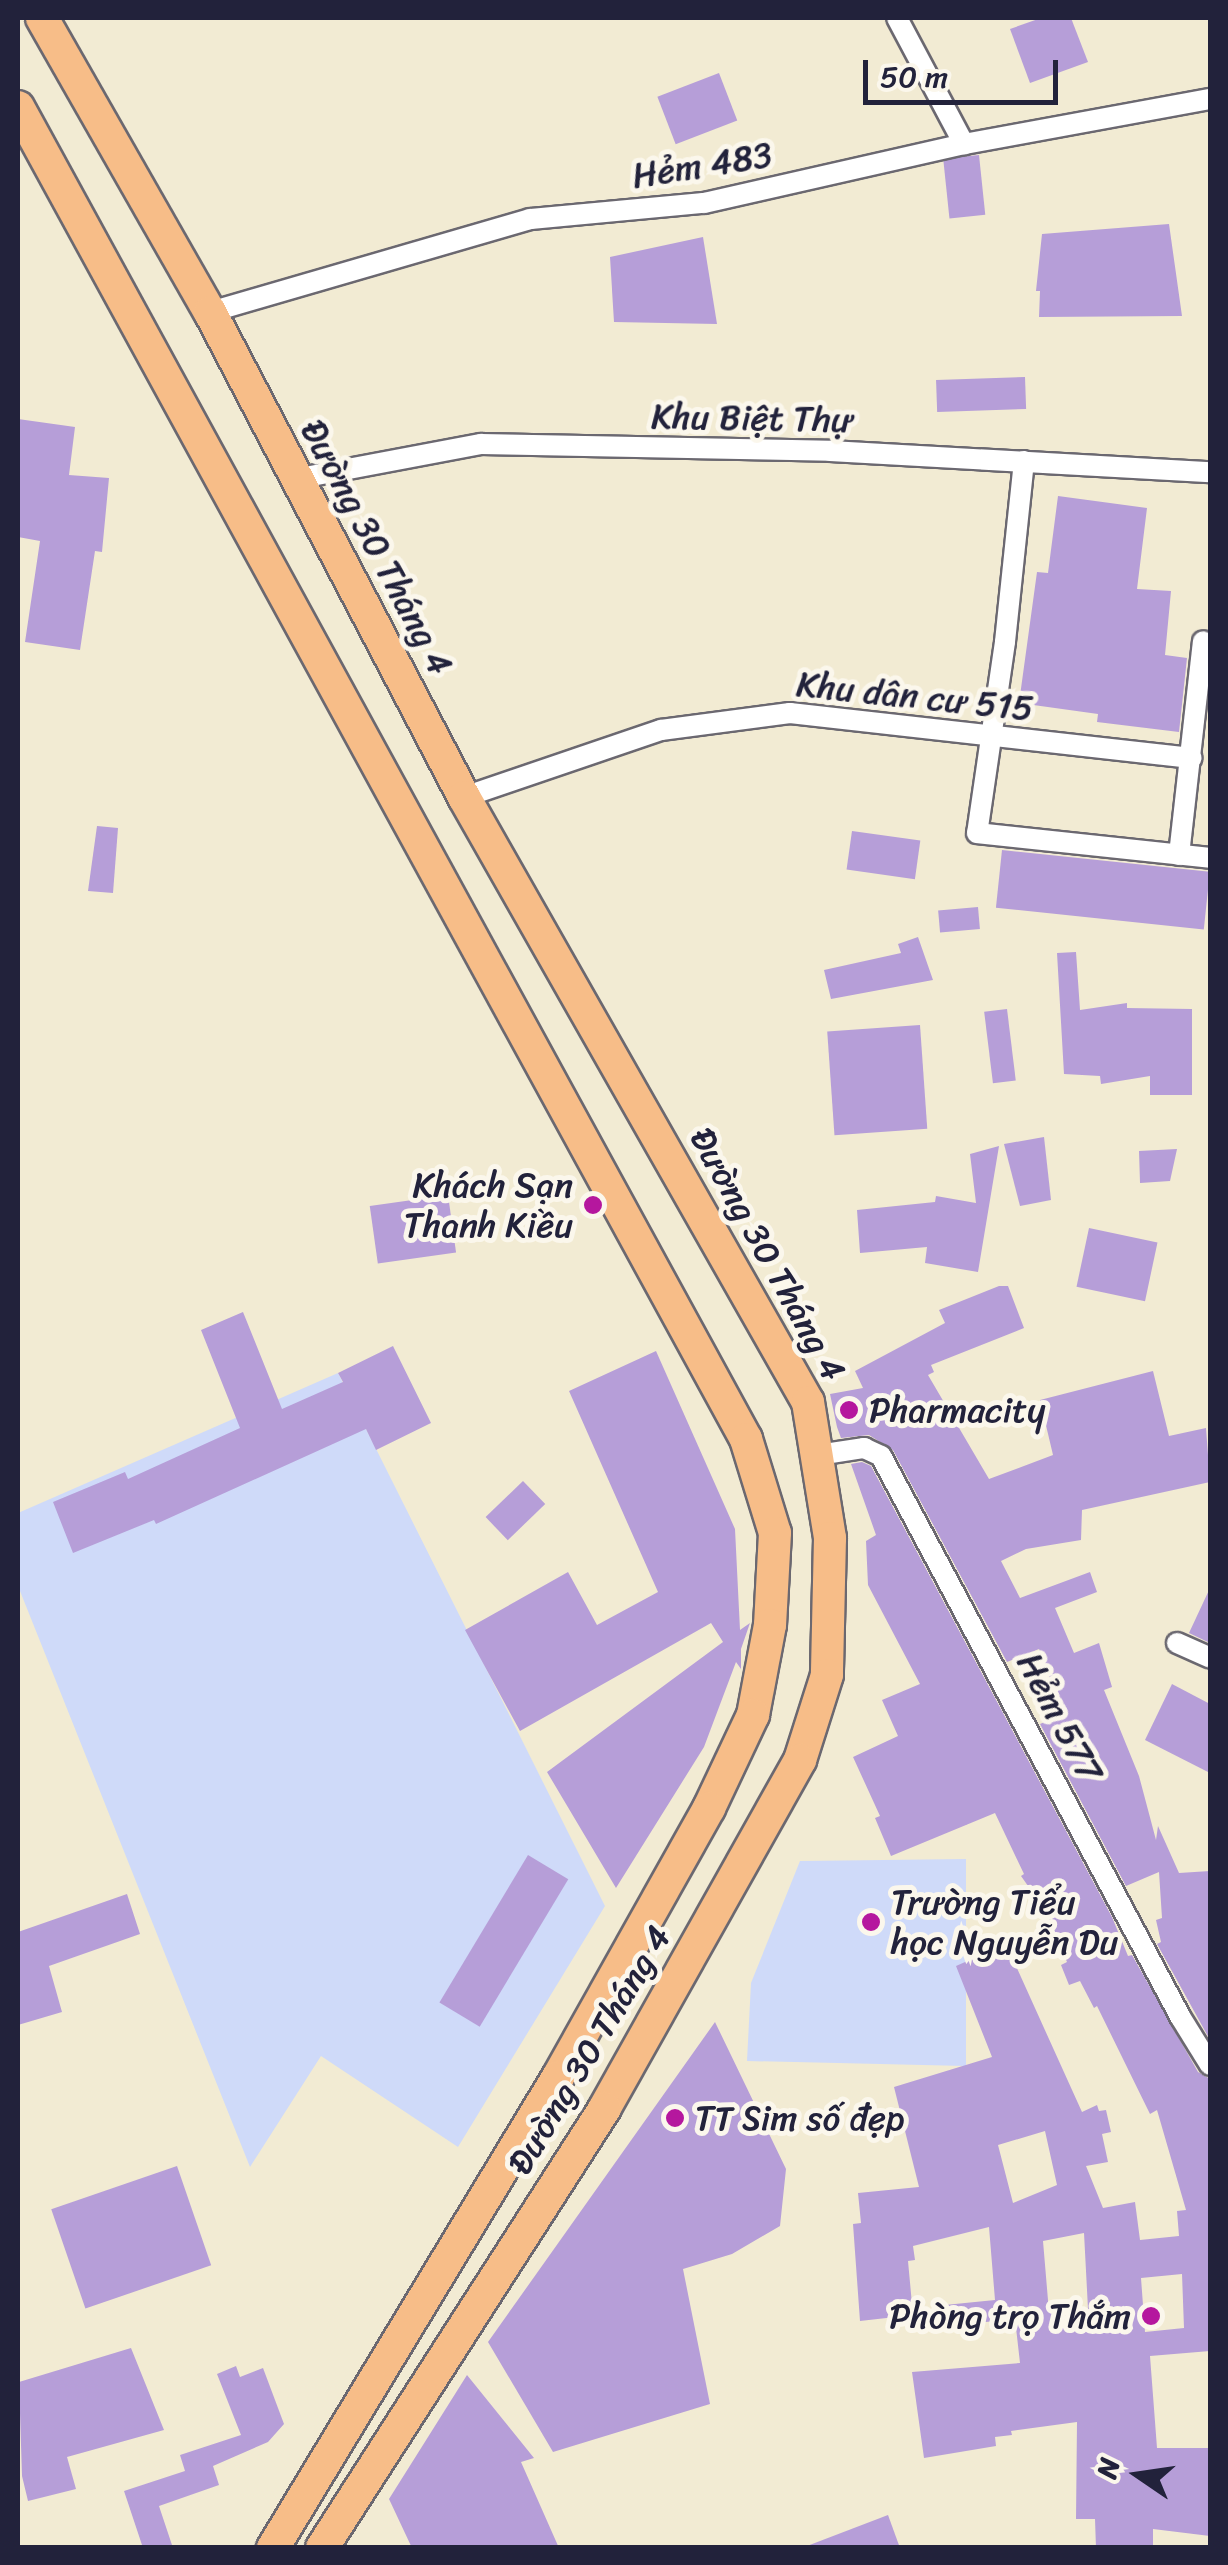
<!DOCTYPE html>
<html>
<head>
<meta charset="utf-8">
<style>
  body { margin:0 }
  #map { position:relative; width:1228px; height:2565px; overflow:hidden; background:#f2ebd3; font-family:Sriracha,sans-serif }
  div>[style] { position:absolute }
  .built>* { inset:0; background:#cfdaf9 }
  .building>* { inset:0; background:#b69ed8; transform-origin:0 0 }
  .roads { filter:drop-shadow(2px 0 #6b6870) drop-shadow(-2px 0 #6b6870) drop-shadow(0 2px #6b6870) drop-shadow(0 -2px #6b6870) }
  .minor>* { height:20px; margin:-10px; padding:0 10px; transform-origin:10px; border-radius:10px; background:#fff }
  .primary>* { height:32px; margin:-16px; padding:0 16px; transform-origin:16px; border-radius:16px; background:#f7bd88 }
  .dots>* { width:28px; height:28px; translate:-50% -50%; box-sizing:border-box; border:5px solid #fbf7ec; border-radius:50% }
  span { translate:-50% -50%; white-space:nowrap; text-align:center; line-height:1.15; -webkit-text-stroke:10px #fbf7ec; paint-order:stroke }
  .street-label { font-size:35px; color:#22223b }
  .poi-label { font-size:35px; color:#22223b }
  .right { translate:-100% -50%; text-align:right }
  .left { translate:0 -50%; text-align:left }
  .frame { position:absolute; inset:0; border:20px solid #22223b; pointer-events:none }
  .north { position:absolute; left:1088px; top:2425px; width:100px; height:100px; -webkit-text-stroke:8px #fbf7ec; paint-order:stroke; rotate:283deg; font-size:28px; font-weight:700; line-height:40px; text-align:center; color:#22223b }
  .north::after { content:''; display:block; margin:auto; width:35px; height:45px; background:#22223b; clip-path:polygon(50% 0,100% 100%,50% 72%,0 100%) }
  .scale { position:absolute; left:863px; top:60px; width:195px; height:45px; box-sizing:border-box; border:5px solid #22223b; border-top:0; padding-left:12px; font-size:30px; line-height:35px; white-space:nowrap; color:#22223b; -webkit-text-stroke:8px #fbf7ec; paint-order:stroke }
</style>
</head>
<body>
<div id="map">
  <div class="built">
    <i style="clip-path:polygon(338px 1373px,605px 1906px,458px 2147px,321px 2056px,250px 2167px,18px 1586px,18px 1513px)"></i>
    <i style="clip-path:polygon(966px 1859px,966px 2066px,747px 2061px,751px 1983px,800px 1861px)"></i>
  </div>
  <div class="building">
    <i style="clip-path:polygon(1041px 18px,1071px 18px,1088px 62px,1030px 83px,1010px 29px)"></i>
    <i style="left:719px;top:73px;width:51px;height:66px;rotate:69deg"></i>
    <i style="left:979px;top:155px;width:60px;height:36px;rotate:84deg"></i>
    <i style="clip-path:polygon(1169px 224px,1182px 316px,1039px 317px,1040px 291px,1036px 291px,1042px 234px)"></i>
    <i style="clip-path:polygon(703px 237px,717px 324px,614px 322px,610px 257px)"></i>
    <i style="left:1025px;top:377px;width:32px;height:89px;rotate:88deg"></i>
    <i style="clip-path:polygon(18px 419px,75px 427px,69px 475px,109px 478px,102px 552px,95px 551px,80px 650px,25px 642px,40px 541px,18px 537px)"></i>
    <i style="clip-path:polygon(1058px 496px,1147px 508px,1137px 589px,1171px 591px,1165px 655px,1187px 658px,1179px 732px,1097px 722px,1098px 714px,1019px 703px,1037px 572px,1048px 573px)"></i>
    <i style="clip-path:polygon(97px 826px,118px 828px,113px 893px,88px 891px)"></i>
    <i style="left:852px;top:831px;width:69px;height:39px;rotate:8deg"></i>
    <i style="left:1002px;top:850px;width:209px;height:58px;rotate:6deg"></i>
    <i style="left:978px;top:907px;width:22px;height:40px;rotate:85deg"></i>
    <i style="clip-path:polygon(918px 937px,933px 980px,831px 999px,824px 970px,901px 953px,898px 944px)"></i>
    <i style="clip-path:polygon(1076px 952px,1080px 1010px,1127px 1003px,1127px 1008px,1192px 1009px,1192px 1095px,1150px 1095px,1150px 1076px,1101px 1084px,1100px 1076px,1064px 1074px,1057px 953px)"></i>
    <i style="left:1007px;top:1009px;width:72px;height:23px;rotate:83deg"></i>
    <i style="left:920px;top:1025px;width:104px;height:93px;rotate:86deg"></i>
    <i style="clip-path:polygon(1044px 1137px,1051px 1200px,1020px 1206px,1004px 1144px)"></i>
    <i style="clip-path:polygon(999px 1146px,978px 1272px,925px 1263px,927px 1247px,860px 1253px,857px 1210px,935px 1202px,936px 1196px,976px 1203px,970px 1154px)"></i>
    <i style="clip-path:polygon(1177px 1149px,1170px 1181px,1140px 1183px,1139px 1151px)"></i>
    <i style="left:448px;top:1195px;width:58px;height:79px;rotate:82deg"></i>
    <i style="left:1089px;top:1228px;width:70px;height:60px;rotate:12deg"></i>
    <i style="clip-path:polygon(999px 1286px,1008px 1286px,1024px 1328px,931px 1365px,934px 1372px,928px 1375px,989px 1479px,1053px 1455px,1040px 1400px,1153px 1371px,1169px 1436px,1206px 1428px,1210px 1482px,1082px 1510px,1081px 1540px,1026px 1549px,1001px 1561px,1020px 1598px,1090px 1572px,1097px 1592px,1055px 1608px,1074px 1653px,1099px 1643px,1112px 1687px,1104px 1690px,1139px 1776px,1156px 1840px,1158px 1826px,1179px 1873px,1210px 1871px,1210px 2040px,1157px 1944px,1161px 1942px,1156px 1920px,1162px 1918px,1159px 1872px,1126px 1886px,1040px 1724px,1063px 1714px,1039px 1649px,1007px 1662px,893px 1450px,869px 1435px,841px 1438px,837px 1427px,830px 1394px,863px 1388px,855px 1371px,945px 1323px,939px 1310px)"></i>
    <i style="clip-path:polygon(243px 1312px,282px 1409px,343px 1382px,338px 1373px,393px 1346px,431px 1423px,376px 1450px,366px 1429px,156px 1524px,154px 1520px,73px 1553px,53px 1502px,125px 1472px,128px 1479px,240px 1428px,201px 1330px)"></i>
    <i style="clip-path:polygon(656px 1351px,735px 1529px,740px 1630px,750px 1623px,741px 1649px,741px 1669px,736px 1662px,704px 1747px,616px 1888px,547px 1772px,723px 1642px,711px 1623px,520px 1731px,465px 1630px,568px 1572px,597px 1625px,658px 1592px,569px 1391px)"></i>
    <i style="clip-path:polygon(evenodd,862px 1462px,871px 1466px,1112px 1917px,1128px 1956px,1132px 1955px,1198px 2072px,1210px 2079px,1210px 2351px,1150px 2356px,1157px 2448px,1210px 2448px,1210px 2536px,1153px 2529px,1153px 2548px,1096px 2548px,1095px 2519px,1076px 2519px,1077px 2422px,1011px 2431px,1012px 2435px,995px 2437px,996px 2446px,924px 2458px,912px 2372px,1020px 2363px,1015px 2319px,937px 2327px,935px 2306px,995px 2300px,989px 2227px,913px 2246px,915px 2260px,908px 2261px,913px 2315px,860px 2321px,853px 2224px,861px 2223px,858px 2193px,919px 2187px,894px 2087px,992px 2057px,956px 1966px,1006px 1944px,1082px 2112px,1097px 2105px,1099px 2111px,1106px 2110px,1111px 2132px,1102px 2134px,1108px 2162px,1086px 2166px,1103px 2208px,1135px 2202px,1140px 2240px,1179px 2236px,1177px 2211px,1186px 2210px,1157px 2110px,1150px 2114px,1097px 2006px,1094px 2008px,1080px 1981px,1069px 1985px,1061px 1965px,1067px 1962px,1045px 1910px,1021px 1876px,1024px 1874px,995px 1813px,891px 1856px,875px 1818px,880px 1816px,853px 1757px,898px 1736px,882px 1700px,920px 1684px,868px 1585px,866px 1541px,876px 1535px,851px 1464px,862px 1462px,1045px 2131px,1057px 2185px,1013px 2203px,998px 2145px,1045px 2131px,862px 1462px,1084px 2233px,1088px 2309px,1049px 2312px,1043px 2241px,1084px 2233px,862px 1462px,1182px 2274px,1184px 2328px,1145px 2332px,1141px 2278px,1182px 2274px)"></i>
    <i style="left:523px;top:1481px;width:32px;height:52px;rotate:46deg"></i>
    <i style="clip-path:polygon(1210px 1588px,1210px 1643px,1189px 1633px)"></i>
    <i style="clip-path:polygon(1172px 1684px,1210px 1704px,1210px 1773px,1145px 1740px)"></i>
    <i style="left:528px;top:1855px;width:47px;height:172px;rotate:31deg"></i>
    <i style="clip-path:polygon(127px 1894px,140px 1934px,49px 1966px,62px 2012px,18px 2025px,18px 1932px)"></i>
    <i style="clip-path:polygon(715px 2022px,786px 2169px,780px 2226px,732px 2254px,683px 2269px,710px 2404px,553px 2452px,488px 2342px)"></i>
    <i style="left:177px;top:2166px;width:105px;height:133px;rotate:71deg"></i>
    <i style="clip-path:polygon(131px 2348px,164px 2430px,67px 2457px,76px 2489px,28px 2501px,22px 2476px,19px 2382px)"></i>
    <i style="clip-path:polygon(236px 2366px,240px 2377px,263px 2368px,284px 2424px,268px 2442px,213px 2466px,219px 2485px,159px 2506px,173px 2548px,143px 2548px,124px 2491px,185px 2471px,180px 2455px,241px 2435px,217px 2374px)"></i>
    <i style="clip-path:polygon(467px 2375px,534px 2458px,521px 2462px,559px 2548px,412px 2548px,389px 2499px)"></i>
    <i style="clip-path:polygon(888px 2515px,900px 2548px,807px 2548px,807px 2546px)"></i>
  </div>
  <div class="roads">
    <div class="minor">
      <i style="left:897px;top:18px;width:143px;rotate:62deg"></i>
      <i style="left:210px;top:312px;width:333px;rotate:-16.2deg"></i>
      <i style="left:530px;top:219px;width:175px;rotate:-5.3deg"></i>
      <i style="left:704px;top:203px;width:267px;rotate:-12.8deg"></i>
      <i style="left:964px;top:144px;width:250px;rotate:-10.4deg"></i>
      <i style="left:1024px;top:461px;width:182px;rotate:96deg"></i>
      <i style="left:1005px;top:642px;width:193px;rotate:98.3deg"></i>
      <i style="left:977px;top:833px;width:234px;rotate:6.1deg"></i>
      <i style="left:295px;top:479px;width:189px;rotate:-10.7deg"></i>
      <i style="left:481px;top:444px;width:349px;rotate:1.1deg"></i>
      <i style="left:830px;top:451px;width:381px;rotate:3.2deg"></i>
      <i style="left:464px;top:797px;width:208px;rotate:-18.8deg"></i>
      <i style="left:661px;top:730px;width:130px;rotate:-7.5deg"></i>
      <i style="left:790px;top:713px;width:404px;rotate:6.4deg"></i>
      <i style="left:1179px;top:855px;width:215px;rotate:-83.6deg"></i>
      <i style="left:818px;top:1455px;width:47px;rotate:-8.7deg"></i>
      <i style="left:864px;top:1448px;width:19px;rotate:25deg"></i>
      <i style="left:881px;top:1456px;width:637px;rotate:61.91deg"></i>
      <i style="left:1181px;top:2018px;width:55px;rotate:58.3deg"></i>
      <i style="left:1177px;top:1643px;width:36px;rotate:24deg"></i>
    </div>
    <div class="primary">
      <i style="left:42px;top:18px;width:339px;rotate:60.3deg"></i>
      <i style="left:210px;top:312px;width:547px;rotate:62.36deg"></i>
      <i style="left:464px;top:797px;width:696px;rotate:60.38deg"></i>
      <i style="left:808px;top:1402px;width:138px;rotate:80.8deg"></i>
      <i style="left:830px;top:1538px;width:137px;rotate:91.3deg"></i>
      <i style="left:827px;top:1675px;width:89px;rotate:107.6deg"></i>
      <i style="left:800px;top:1760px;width:399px;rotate:119.3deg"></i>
      <i style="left:605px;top:2108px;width:523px;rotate:122.75deg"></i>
      <i style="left:18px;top:107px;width:1518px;rotate:61.34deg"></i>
      <i style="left:746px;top:1439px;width:98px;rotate:72.9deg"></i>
      <i style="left:775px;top:1533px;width:92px;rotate:93.1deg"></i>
      <i style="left:770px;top:1625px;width:92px;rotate:100.7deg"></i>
      <i style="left:753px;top:1715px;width:103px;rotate:115.3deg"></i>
      <i style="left:709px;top:1808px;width:308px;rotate:119.3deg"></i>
      <i style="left:558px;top:2077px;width:551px;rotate:121.18deg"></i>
    </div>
  </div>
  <div class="dots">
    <i style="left:593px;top:1205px;background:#b5179e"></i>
    <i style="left:849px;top:1410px;background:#b5179e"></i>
    <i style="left:871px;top:1922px;background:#b5179e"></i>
    <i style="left:675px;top:2118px;background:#b5179e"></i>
    <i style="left:1151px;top:2316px;background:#b5179e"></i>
  </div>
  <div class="street-label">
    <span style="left:702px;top:165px;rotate:-9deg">Hẻm 483</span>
    <span style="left:752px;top:418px;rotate:1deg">Khu Biệt Thự</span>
    <span style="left:377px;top:547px;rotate:62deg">Đường 30 Tháng 4</span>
    <span style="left:915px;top:696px;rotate:6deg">Khu dân cư 515</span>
    <span style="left:768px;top:1254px;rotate:61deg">Đường 30 Tháng 4</span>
    <span style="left:1060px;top:1717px;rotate:62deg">Hẻm 577</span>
    <span style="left:589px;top:2050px;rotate:-59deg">Đường 30 Tháng 4</span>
  </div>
  <div class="poi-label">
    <span class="right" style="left:573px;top:1205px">Khách Sạn<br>Thanh Kiều</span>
    <span class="left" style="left:869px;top:1410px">Pharmacity</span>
    <span class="left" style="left:891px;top:1922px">Trường Tiểu<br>học Nguyễn Du</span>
    <span class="left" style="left:695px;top:2118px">TT Sim số đẹp</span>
    <span class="right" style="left:1131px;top:2316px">Phòng trọ Thắm</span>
  </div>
  <div class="frame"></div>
  <div class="north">N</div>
  <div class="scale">50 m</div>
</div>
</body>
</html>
